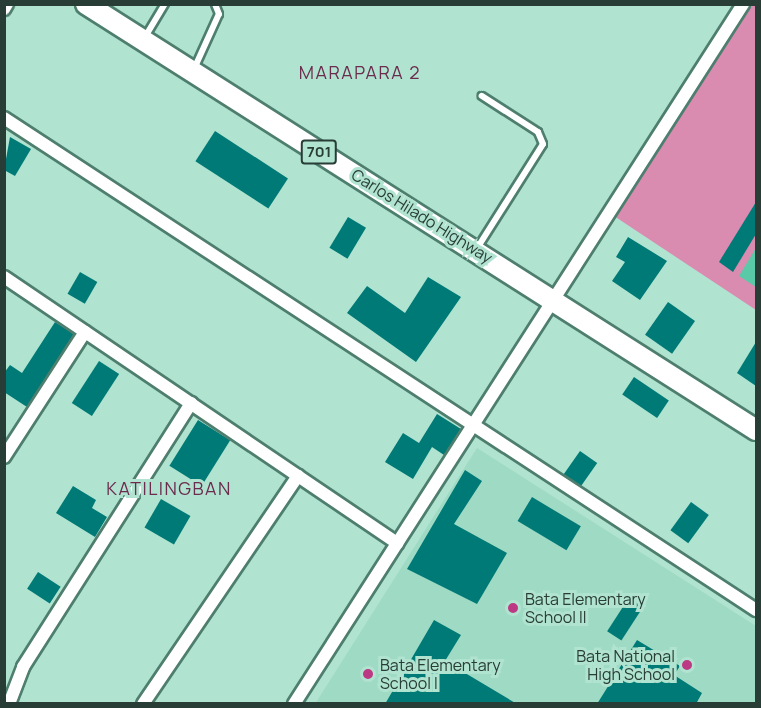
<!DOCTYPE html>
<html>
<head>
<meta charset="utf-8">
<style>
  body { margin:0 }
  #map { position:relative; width:761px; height:708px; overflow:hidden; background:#b0e3d0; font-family:Manrope,sans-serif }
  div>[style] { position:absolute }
  .built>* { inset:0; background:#9edac4 }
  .green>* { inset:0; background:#d98bb0 }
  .water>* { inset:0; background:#5ac9a7 }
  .building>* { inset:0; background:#007a76; transform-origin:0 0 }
  .roads { filter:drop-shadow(2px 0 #4e7e6e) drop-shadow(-2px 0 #4e7e6e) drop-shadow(0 2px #4e7e6e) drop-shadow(0 -2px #4e7e6e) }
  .service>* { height:6px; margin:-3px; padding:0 3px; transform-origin:3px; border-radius:3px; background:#fff }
  .minor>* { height:12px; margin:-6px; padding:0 6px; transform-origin:6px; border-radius:6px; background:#fff }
  .primary>* { height:20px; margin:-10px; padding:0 10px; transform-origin:10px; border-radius:10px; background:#fff }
  .dots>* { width:16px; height:16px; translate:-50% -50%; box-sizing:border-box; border:3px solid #b0e3d0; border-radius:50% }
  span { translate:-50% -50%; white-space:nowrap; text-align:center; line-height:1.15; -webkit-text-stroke:6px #b0e3d0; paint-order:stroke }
  .shield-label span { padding:2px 4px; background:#b0e3d0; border:2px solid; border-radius:4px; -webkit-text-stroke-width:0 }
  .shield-label { font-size:15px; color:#283d36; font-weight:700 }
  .street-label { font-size:16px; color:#283d36 }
  .poi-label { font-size:16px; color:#283d36 }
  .left { translate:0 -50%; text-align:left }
  .right { translate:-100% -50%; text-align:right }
  .neighbourhood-label { font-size:18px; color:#6c2c4e; letter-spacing:1.5px }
  .frame { position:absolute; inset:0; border:6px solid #283d36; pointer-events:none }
</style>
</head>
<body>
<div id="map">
  <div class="built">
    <i style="clip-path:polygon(477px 448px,756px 626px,756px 703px,315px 704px)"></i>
  </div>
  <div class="green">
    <i style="clip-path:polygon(752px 5px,756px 5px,756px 310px,614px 216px)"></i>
  </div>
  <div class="water">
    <i style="clip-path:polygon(756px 248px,756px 287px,739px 276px)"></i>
  </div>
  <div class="building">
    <i style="left:215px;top:131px;width:87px;height:36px;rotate:33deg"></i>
    <i style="clip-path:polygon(10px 137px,31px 149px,15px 176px,4px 170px)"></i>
    <i style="clip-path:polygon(756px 202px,756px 234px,733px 272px,719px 262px)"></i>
    <i style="left:348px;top:217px;width:21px;height:36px;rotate:31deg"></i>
    <i style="clip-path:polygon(628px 237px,667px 261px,640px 300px,612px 281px,625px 262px,616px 257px)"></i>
    <i style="left:80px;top:272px;width:20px;height:25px;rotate:30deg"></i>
    <i style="clip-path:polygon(428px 277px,461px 297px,416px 362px,347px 313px,367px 286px,405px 313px)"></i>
    <i style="left:668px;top:302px;width:33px;height:40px;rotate:35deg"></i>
    <i style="clip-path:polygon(55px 322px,74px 334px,27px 407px,4px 392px,4px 373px,10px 365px,22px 373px)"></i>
    <i style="clip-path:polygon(756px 342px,756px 386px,737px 373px)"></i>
    <i style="left:99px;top:361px;width:24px;height:50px;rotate:33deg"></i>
    <i style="left:634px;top:377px;width:42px;height:21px;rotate:34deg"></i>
    <i style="clip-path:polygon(437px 414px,461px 429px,444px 455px,432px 447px,413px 479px,385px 462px,403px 433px,419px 443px)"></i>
    <i style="left:198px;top:420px;width:38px;height:54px;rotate:32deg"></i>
    <i style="left:580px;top:451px;width:21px;height:29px;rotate:35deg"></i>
    <i style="clip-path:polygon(465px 470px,482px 481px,454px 524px,507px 553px,477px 604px,407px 569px)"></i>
    <i style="clip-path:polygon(73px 486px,96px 500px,92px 508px,107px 517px,95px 537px,56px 513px)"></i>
    <i style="left:532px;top:497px;width:57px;height:28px;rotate:31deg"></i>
    <i style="left:161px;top:499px;width:34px;height:33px;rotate:30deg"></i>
    <i style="left:691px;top:502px;width:22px;height:35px;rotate:36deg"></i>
    <i style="left:38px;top:572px;width:27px;height:20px;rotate:33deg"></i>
    <i style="left:630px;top:596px;width:17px;height:42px;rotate:33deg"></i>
    <i style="clip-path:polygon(434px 620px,461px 635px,445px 661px,517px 704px,385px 704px)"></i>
    <i style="clip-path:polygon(637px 640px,680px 666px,674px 675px,702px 693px,696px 704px,597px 704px)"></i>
  </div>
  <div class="roads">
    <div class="service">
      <i style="left:145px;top:37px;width:39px;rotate:-59deg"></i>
      <i style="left:194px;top:69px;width:60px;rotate:-65.6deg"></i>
      <i style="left:219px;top:14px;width:11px;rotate:-112deg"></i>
      <i style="left:476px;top:250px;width:125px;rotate:-57.7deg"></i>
      <i style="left:543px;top:144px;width:13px;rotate:-113deg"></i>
      <i style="left:538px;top:132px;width:67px;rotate:-147.3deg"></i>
    </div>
    <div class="minor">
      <i style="left:4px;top:9px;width:6px;rotate:-59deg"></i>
      <i style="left:4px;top:118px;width:899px;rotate:33.19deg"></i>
      <i style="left:4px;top:277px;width:475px;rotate:34.1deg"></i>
      <i style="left:4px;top:457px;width:149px;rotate:-57.1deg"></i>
      <i style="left:9px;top:704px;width:40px;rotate:-69deg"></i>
      <i style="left:23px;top:667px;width:313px;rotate:-57.5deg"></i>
      <i style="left:143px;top:704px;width:276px;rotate:-55.8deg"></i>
      <i style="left:294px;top:704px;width:832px;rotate:-57.32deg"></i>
    </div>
    <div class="primary">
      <i style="left:86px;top:4px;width:794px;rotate:32.45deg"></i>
    </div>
  </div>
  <div class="dots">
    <i style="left:513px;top:608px;background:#bc3a83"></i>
    <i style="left:687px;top:665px;background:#bc3a83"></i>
    <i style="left:368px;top:674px;background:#bc3a83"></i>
  </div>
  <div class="shield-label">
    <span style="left:319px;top:152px">701</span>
  </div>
  <div class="street-label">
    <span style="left:422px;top:216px;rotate:32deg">Carlos Hilado Highway</span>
  </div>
  <div class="poi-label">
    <span class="left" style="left:525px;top:608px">Bata Elementary<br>School II</span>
    <span class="right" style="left:675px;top:665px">Bata National<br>High School</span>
    <span class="left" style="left:380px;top:674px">Bata Elementary<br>School I</span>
  </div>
  <div class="neighbourhood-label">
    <span style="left:360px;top:72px">MARAPARA 2</span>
    <span style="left:169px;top:488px">KATILINGBAN</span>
  </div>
  <div class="frame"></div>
</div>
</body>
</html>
